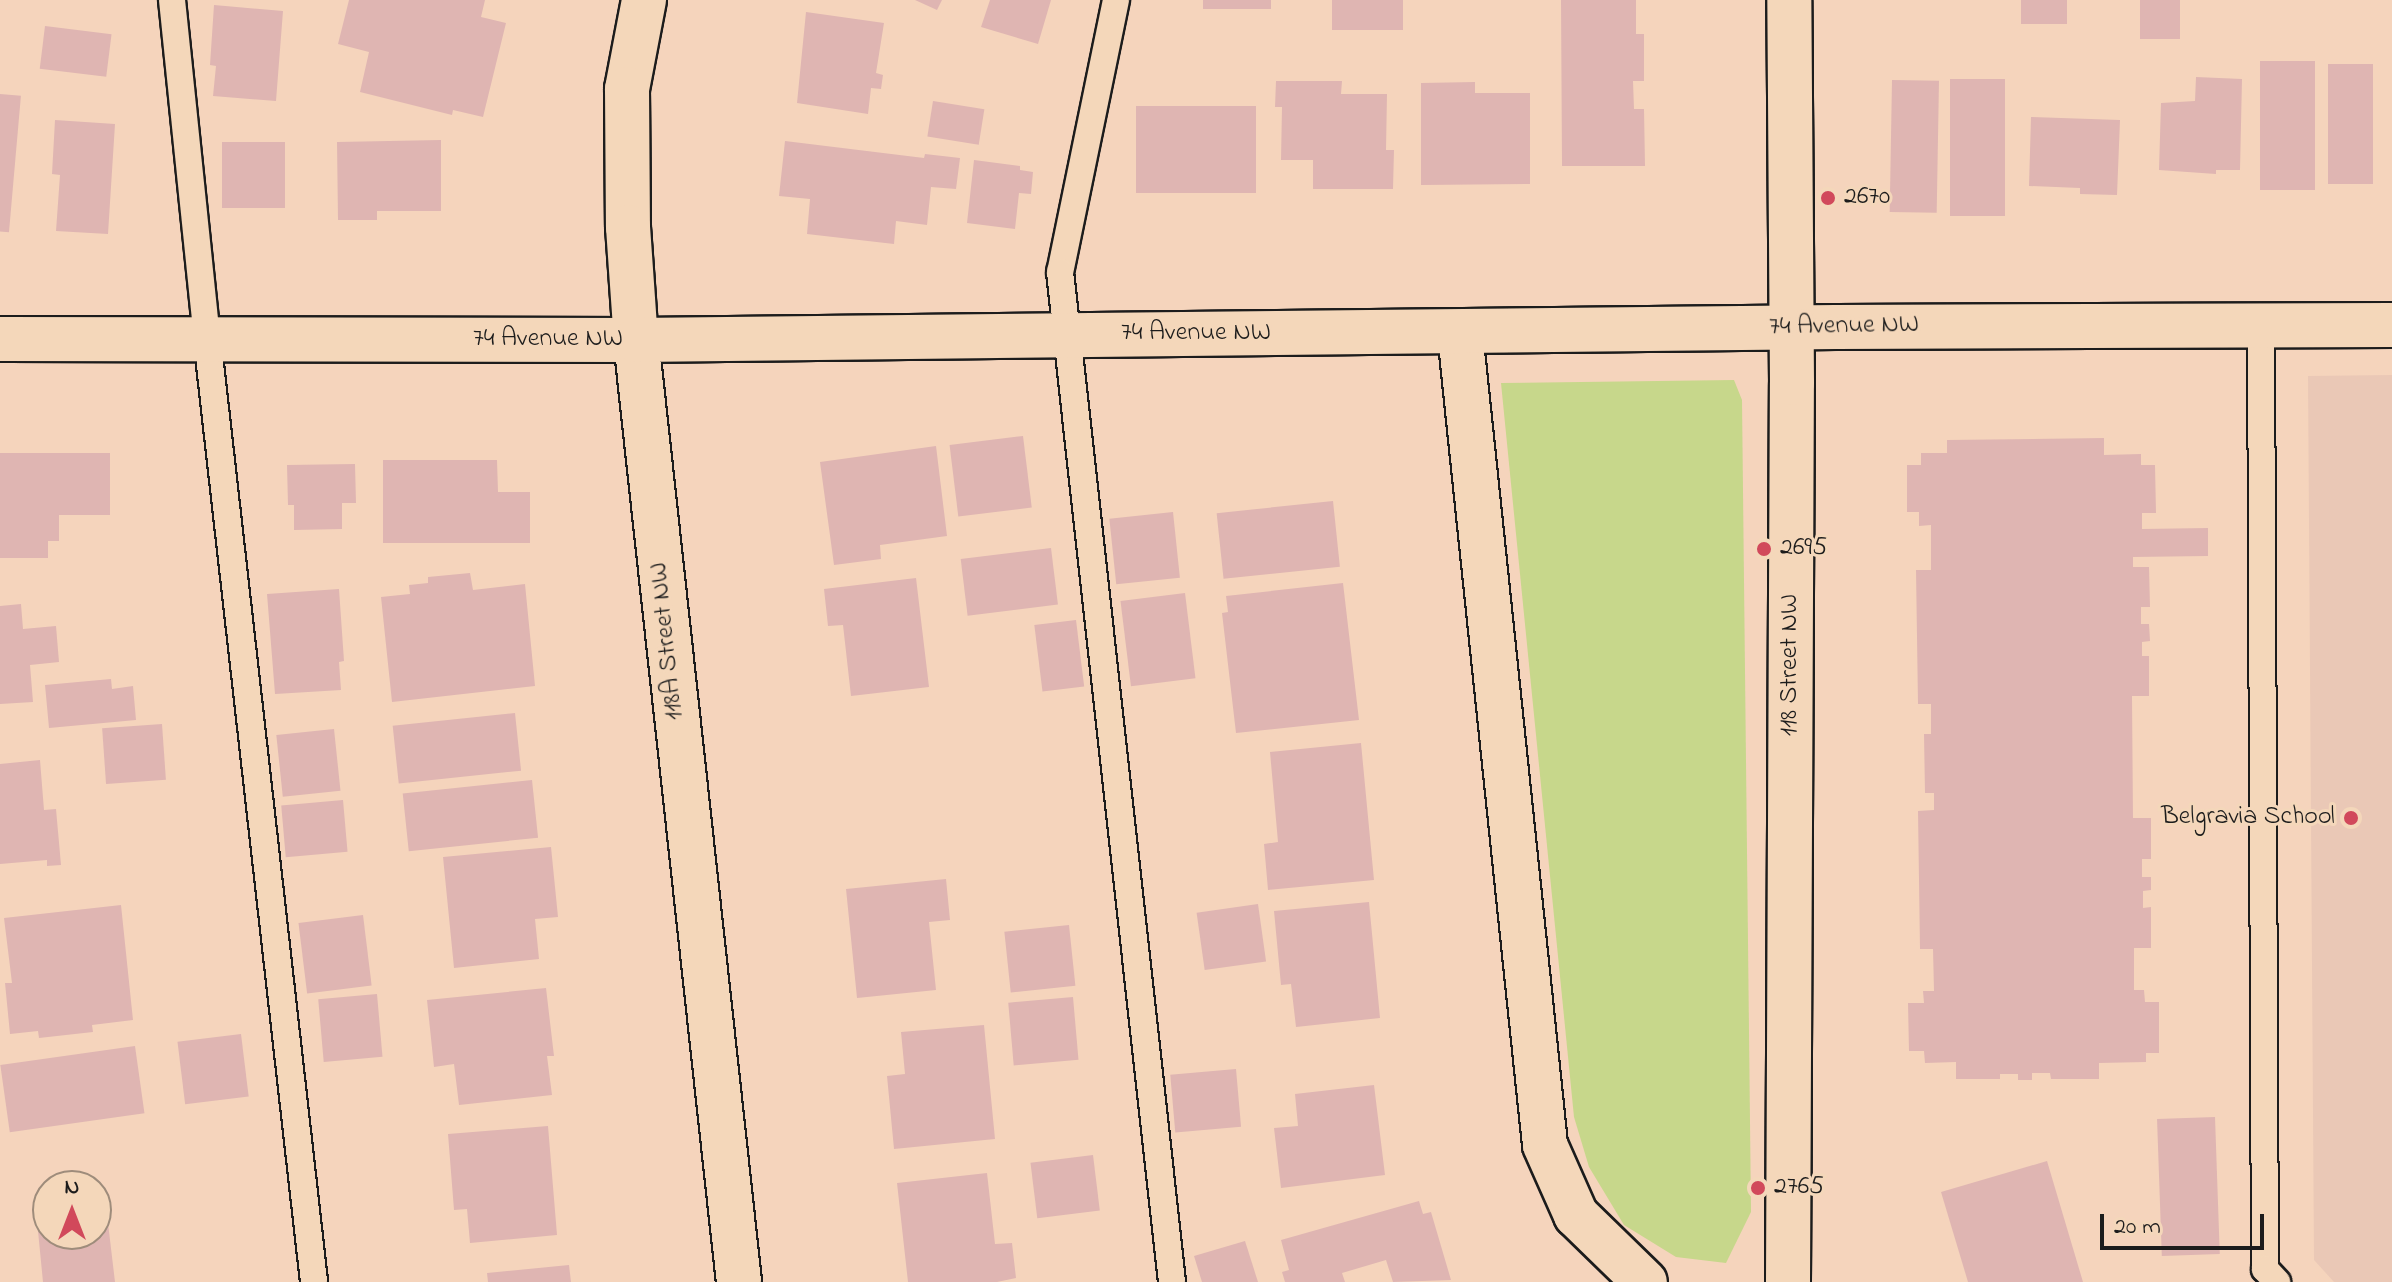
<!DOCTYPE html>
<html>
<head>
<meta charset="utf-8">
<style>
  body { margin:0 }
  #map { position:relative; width:2392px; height:1282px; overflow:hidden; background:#f5d4bc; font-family:"Indie Flower",sans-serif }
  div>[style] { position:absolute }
  .built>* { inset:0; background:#eac8b6 }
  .green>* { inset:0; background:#c7d78b }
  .building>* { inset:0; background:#dfb5b2; transform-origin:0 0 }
  .roads { filter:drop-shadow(2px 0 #1c1c1c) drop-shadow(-2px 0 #1c1c1c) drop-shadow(0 2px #1c1c1c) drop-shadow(0 -2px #1c1c1c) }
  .service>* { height:26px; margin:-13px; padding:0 13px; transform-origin:13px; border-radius:13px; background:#f4d7ba }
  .minor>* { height:44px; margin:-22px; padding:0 22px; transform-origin:22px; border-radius:22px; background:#f4d7ba }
  .tertiary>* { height:44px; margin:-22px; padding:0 22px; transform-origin:22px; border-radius:22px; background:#f4d7ba }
  .dots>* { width:22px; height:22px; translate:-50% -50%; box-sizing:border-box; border:4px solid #f4d7ba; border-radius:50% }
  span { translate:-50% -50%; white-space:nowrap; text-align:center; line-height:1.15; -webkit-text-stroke:6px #f4d7ba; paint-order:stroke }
  .poi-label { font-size:26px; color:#1c1c1c }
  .left { translate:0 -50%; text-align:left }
  .right { translate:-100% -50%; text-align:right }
  .street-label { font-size:26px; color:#1c1c1c }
  .north { position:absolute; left:32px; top:1170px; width:80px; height:80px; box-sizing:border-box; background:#f4d7ba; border:2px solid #9e8c7b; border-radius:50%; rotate:0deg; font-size:22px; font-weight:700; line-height:32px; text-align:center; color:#1c1c1c }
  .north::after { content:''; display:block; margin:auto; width:28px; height:36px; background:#d1495b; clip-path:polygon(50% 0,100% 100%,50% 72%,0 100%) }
  .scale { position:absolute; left:2100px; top:1214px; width:164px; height:36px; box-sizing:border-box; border:4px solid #1c1c1c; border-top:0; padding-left:10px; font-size:24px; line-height:28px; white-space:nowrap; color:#1c1c1c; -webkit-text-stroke:6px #f4d7ba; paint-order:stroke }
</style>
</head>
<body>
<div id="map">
  <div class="built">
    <i style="clip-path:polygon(2392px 375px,2392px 1282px,2334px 1282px,2314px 1260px,2308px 376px)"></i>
  </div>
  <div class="green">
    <i style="clip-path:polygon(1734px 380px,1742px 400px,1751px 1212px,1726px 1263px,1676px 1257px,1624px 1225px,1589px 1167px,1574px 1117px,1501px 383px)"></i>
  </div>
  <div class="building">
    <i style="clip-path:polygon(349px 0,485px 0,481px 17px,506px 23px,483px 117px,453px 110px,452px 115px,360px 92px,369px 52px,338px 44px)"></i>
    <i style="clip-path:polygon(915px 0,942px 0,937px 10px)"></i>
    <i style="clip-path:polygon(990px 0,1051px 0,1038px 44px,981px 27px)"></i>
    <i style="left:1203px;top:0;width:68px;height:9px"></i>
    <i style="left:1332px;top:0;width:71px;height:30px"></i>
    <i style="clip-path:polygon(1561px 0,1636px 0,1636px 34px,1644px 34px,1644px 81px,1633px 81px,1634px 109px,1644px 109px,1645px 166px,1562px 166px)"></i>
    <i style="left:2021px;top:0;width:46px;height:24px"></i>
    <i style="left:2140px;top:0;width:40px;height:39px"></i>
    <i style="clip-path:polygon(214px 5px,283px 11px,276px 101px,213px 96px,216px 66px,210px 65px)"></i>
    <i style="clip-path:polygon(806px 12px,884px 23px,876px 73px,883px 75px,881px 89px,871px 88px,868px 114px,797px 103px)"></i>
    <i style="left:45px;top:26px;width:67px;height:43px;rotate:7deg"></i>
    <i style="left:2260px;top:61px;width:55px;height:129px"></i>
    <i style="left:2328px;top:64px;width:45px;height:120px"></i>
    <i style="clip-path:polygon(2196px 77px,2242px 79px,2240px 170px,2216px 170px,2216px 174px,2159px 170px,2161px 103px,2195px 101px)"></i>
    <i style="left:1950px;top:79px;width:55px;height:137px"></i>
    <i style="left:1892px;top:80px;width:47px;height:132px;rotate:1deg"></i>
    <i style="clip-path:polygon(1276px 81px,1342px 81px,1341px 94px,1387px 94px,1386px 150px,1394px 150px,1393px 189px,1313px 189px,1313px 160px,1281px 160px,1282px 107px,1275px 107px)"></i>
    <i style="clip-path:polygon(1475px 82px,1475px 93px,1530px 93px,1530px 184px,1421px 185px,1421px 83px)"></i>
    <i style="left:0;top:94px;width:21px;height:137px;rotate:5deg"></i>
    <i style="left:933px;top:101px;width:52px;height:36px;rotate:9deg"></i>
    <i style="left:1256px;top:106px;width:87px;height:120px;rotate:90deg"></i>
    <i style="clip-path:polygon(2031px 117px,2120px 120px,2117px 195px,2080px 194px,2080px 188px,2029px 186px)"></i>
    <i style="clip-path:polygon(55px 120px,115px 124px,108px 234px,56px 231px,60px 175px,52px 174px)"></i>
    <i style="clip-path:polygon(441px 140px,441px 211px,377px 211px,377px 220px,338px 220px,337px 142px)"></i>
    <i style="clip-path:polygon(785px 141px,924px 158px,925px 154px,960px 158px,956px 189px,931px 187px,927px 225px,896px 221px,894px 244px,807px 234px,810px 199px,779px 196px)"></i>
    <i style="left:222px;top:142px;width:63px;height:66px"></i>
    <i style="clip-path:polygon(974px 160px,1020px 166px,1020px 170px,1033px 172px,1031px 194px,1019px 193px,1015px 229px,967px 223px)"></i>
    <i style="left:1023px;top:436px;width:72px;height:74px;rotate:83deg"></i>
    <i style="clip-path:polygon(2104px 438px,2104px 455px,2141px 454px,2141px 465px,2155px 465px,2156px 513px,2142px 513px,2142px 529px,2208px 528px,2208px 556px,2133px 557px,2133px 567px,2149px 567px,2150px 607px,2141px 607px,2141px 624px,2149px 624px,2150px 641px,2142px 642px,2142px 656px,2149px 656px,2149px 696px,2132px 696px,2133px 818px,2151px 818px,2151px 859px,2142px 859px,2142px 877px,2151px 877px,2151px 890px,2143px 891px,2143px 908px,2151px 907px,2151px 948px,2134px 948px,2134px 990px,2144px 990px,2145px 1002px,2159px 1002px,2159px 1053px,2146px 1053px,2146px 1062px,2099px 1063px,2099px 1079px,2051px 1079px,2050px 1073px,2032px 1073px,2032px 1080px,2018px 1080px,2018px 1074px,2000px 1074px,2000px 1079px,1956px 1079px,1956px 1062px,1925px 1063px,1924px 1051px,1909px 1051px,1908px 1003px,1924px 1003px,1923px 991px,1934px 991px,1933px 949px,1920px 949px,1918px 811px,1934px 810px,1934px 793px,1925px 793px,1924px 734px,1931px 734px,1931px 704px,1918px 704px,1916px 570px,1931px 570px,1931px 525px,1919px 526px,1919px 512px,1907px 512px,1907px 465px,1921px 465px,1921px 453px,1947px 453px,1947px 440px)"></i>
    <i style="clip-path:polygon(936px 446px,947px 536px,880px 545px,881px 559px,834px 565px,820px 462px)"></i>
    <i style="clip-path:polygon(0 453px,110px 453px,110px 515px,59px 515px,59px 541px,48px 541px,48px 558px,0 558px)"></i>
    <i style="clip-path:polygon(383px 460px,497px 460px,498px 492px,530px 492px,530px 543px,383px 543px)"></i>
    <i style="clip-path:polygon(355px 464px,356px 503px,342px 503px,342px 529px,294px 530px,294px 505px,288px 505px,287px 465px)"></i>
    <i style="left:1333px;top:501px;width:66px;height:117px;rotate:84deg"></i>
    <i style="left:1173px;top:512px;width:66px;height:64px;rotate:84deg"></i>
    <i style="left:1051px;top:548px;width:57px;height:91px;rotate:83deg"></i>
    <i style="clip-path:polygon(470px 573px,473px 590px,525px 584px,535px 686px,392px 702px,381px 597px,410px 594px,409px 585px,428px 583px,428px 577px)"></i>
    <i style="clip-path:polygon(916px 578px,929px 687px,851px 696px,843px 625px,828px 626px,824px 589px)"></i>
    <i style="clip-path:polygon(1343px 583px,1359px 720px,1236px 733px,1222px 613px,1228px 612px,1226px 596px)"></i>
    <i style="clip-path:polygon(339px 589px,344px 661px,339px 662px,341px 690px,275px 694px,267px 594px)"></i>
    <i style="left:1185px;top:593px;width:86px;height:65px;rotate:83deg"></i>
    <i style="clip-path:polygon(21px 604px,23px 629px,56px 626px,59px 662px,30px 665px,33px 702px,0 704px,0 606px)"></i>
    <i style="left:1076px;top:620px;width:67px;height:42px;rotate:83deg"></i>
    <i style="clip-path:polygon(111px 679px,112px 689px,133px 686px,136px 720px,49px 728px,45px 685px)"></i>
    <i style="left:515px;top:713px;width:58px;height:123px;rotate:84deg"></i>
    <i style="left:162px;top:724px;width:56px;height:60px;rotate:86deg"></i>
    <i style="left:334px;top:729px;width:62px;height:58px;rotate:84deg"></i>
    <i style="clip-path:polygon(1361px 743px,1374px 880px,1268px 890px,1264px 844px,1278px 842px,1270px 752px)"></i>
    <i style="clip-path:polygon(40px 760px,44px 810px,56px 809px,61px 865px,47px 866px,47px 860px,0 864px,0 764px)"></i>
    <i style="left:532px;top:780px;width:58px;height:130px;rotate:84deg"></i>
    <i style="left:343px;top:800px;width:52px;height:62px;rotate:85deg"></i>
    <i style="clip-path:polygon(551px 847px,558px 917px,535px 919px,539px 959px,454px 968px,443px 857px)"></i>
    <i style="clip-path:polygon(946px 879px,950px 920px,929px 922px,936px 990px,857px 998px,846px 889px)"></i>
    <i style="clip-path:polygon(1369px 902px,1380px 1018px,1296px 1027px,1291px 984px,1281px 985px,1274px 911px)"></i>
    <i style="left:1258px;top:904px;width:58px;height:62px;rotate:82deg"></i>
    <i style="clip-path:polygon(121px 905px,133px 1020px,92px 1025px,93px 1032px,39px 1038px,38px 1031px,10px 1034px,5px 983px,12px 983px,4px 918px)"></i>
    <i style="left:363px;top:915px;width:71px;height:65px;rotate:83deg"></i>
    <i style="left:1069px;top:925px;width:61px;height:65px;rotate:84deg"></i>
    <i style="clip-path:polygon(546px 988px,554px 1056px,547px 1056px,552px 1095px,459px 1105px,454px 1064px,434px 1067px,427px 1000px)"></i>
    <i style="left:377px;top:994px;width:63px;height:59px;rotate:85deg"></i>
    <i style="left:1073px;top:997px;width:63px;height:65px;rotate:85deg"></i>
    <i style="clip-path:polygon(984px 1025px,995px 1139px,894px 1149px,887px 1076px,905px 1074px,901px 1032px)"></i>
    <i style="left:241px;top:1034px;width:63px;height:64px;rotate:83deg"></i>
    <i style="left:135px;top:1046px;width:68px;height:136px;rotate:82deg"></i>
    <i style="left:1236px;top:1069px;width:58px;height:66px;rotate:85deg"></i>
    <i style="clip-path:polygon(1374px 1085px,1385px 1175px,1281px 1188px,1274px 1128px,1298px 1126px,1295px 1094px)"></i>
    <i style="left:2215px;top:1117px;width:137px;height:58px;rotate:88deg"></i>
    <i style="clip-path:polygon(548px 1126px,557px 1235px,470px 1243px,467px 1209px,454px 1210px,448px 1134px)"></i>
    <i style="left:1093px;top:1155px;width:56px;height:63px;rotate:83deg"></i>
    <i style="clip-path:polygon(2047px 1161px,2083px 1282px,1968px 1282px,1941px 1192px)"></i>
    <i style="clip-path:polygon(987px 1173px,995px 1244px,1012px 1243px,1016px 1278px,997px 1282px,908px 1282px,897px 1183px)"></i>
    <i style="clip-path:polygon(1419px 1201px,1423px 1214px,1431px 1212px,1451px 1280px,1393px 1282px,1386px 1260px,1342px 1273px,1345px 1282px,1285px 1282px,1282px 1272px,1289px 1270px,1281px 1240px)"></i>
    <i style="clip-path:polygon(108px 1223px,115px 1282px,43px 1282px,38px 1231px,96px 1234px,96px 1224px)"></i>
    <i style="clip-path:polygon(1245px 1241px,1258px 1282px,1202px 1282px,1194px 1256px)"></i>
    <i style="clip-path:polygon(569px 1265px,571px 1282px,488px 1282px,487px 1273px)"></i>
  </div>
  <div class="roads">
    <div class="service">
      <i style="left:172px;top:0;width:340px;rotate:84.1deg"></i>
      <i style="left:207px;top:338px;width:950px;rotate:83.53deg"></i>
      <i style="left:1116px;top:0;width:278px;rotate:101.6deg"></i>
      <i style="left:1060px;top:272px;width:1016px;rotate:83.67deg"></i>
      <i style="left:2261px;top:326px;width:943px;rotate:89.76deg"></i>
      <i style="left:2265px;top:1269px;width:18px;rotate:47deg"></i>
    </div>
    <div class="minor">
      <i style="left:644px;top:0;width:91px;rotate:100.8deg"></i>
      <i style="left:627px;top:89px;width:138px;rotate:89.6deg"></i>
      <i style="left:628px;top:227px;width:113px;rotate:86deg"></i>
      <i style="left:636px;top:340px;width:948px;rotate:83.76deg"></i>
      <i style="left:1460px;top:333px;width:816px;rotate:84.02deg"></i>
      <i style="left:1545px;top:1145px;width:77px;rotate:66.1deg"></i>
      <i style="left:1576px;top:1215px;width:96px;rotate:44.2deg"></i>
      <i style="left:0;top:339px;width:636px;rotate:0.09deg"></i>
      <i style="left:636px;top:340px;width:1200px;rotate:-0.62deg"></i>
      <i style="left:1836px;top:327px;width:556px;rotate:-0.21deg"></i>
    </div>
    <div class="tertiary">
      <i style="left:1788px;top:1282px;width:899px;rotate:-89.75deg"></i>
      <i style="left:1792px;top:383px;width:383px;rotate:-90.4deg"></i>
    </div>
  </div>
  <div class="dots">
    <i style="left:1828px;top:198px;background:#d1495b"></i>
    <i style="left:1764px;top:549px;background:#d1495b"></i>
    <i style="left:2351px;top:818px;background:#d1495b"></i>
    <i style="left:1758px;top:1188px;background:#d1495b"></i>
  </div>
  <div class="poi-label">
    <span class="left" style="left:1844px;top:198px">2670</span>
    <span class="left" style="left:1780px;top:549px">2695</span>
    <span class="right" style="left:2335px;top:818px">Belgravia School</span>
    <span class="left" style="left:1774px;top:1188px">2765</span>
  </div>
  <div class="street-label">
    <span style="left:1844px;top:327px;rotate:-1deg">74 Avenue NW</span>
    <span style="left:1196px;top:334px">74 Avenue NW</span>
    <span style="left:548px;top:340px">74 Avenue NW</span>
    <span style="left:668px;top:641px;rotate:-96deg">118A Street NW</span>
    <span style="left:1791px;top:665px;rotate:-90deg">118 Street NW</span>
  </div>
  <div class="north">N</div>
  <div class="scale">20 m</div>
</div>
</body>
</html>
